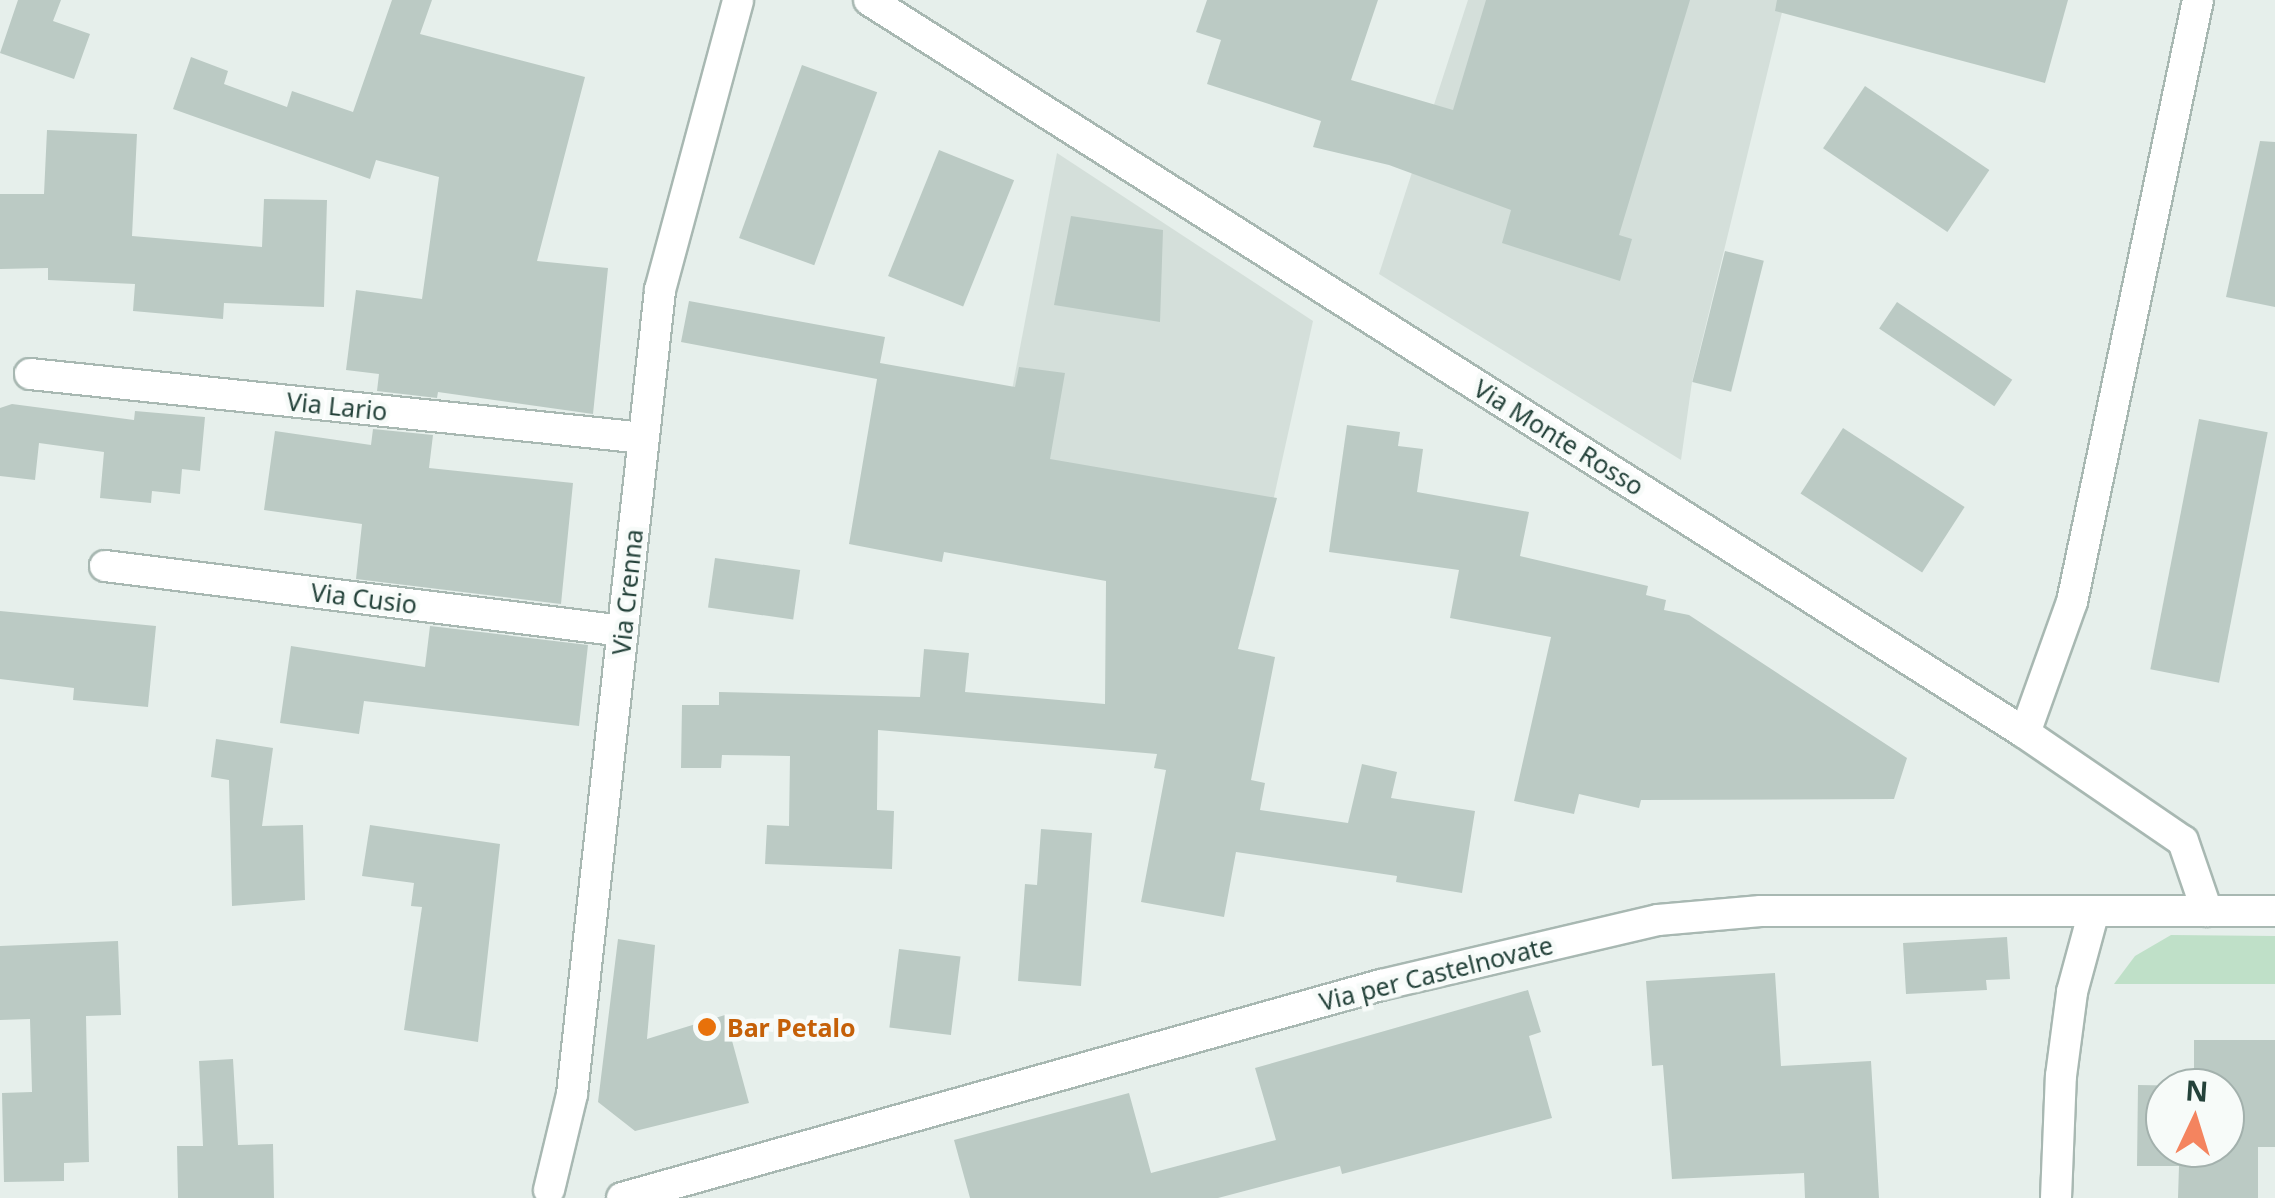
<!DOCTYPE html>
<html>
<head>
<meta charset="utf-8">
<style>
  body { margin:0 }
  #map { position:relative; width:2275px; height:1198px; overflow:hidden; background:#e6efeb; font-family:"Noto Sans",sans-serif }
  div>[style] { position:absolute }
  .built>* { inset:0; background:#d4dfda }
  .green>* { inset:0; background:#bfe0c8 }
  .building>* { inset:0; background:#bbcac4; transform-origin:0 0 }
  .roads { filter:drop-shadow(2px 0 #a8b8b2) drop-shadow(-2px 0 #a8b8b2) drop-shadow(0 2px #a8b8b2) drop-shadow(0 -2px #a8b8b2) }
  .minor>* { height:30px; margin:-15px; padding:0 15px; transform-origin:15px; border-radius:15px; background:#fff }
  .dots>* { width:28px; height:28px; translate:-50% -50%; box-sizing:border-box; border:5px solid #f7fbf9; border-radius:50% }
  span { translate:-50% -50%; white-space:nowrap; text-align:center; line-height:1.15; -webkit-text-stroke:9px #f7fbf9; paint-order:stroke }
  .street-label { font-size:25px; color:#24423a }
  .food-label { font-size:25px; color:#c56008; font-weight:700 }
  .left { translate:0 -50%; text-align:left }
  .north { position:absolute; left:2145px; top:1068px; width:100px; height:100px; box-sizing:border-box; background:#f7fbf9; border:2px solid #a3b1ad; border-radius:50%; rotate:4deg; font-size:28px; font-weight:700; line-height:40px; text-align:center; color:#24423a }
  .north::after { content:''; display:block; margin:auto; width:35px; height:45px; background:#f4845f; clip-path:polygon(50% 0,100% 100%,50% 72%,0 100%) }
</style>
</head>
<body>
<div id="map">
  <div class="built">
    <i style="clip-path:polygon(1468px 0,1785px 0,1692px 382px,1681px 460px,1379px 274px)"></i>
    <i style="clip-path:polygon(1057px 153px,1313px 321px,1252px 596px,980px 558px)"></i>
  </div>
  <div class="green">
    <i style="clip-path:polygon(2171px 935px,2275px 936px,2275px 984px,2114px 984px,2135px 956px)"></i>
  </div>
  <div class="building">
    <i style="clip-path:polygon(18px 0,61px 0,53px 21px,90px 34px,74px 79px,0 53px)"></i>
    <i style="clip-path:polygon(392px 0,432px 0,420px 34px,585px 77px,537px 261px,608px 268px,593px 414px,438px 392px,437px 398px,377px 391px,379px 374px,346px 370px,356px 290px,422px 299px,439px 177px,376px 160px,370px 179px,173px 109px,191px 57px,228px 71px,224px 84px,287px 107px,292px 91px,353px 112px)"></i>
    <i style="clip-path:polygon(1207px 0,1378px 0,1351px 80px,1453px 110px,1486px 0,1690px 0,1619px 235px,1632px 239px,1620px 281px,1502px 243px,1511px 210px,1389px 165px,1313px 147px,1321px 121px,1207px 84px,1221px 40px,1196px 32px)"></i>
    <i style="clip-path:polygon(1777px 0,2068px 0,2045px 83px,1775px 11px)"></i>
    <i style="left:802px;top:65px;width:80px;height:184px;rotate:20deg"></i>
    <i style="left:1865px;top:86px;width:150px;height:75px;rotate:34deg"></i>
    <i style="clip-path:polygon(47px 130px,137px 134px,132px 236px,262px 247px,264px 199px,327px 200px,324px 307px,224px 303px,223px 319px,133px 311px,135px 284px,48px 280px,48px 268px,0 269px,0 194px,44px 194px)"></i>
    <i style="clip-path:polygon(2260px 141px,2275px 142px,2275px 307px,2226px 297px)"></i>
    <i style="left:939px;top:150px;width:81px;height:136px;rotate:22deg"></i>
    <i style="clip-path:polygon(1071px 216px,1163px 230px,1160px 322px,1054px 305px)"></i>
    <i style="left:1725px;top:251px;width:40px;height:135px;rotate:14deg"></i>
    <i style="clip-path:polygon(689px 301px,885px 337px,880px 363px,1015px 387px,1019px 367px,1065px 373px,1050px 459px,1277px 498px,1238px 649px,1275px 657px,1251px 780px,1265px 783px,1260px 810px,1348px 823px,1362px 764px,1397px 772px,1391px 798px,1475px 811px,1462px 893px,1396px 882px,1397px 876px,1236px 852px,1224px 917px,1141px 902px,1166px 770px,1154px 768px,1157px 754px,878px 730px,877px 810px,894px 811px,892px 869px,765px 864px,767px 825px,789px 826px,790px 756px,722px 755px,721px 768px,681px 768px,682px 705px,719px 705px,719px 692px,920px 697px,924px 649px,969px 653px,965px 692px,1105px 704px,1106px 581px,944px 552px,942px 562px,849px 544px,877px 379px,681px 342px)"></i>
    <i style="left:1897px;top:302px;width:139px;height:32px;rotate:34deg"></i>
    <i style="clip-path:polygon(12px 404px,134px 420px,135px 411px,205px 417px,200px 471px,182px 469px,180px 494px,152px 491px,151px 503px,100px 498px,104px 452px,39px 443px,35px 480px,0 476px,0 408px)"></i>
    <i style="left:2199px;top:419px;width:70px;height:255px;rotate:11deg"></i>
    <i style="clip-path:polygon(1347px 425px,1400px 432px,1398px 446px,1423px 449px,1417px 492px,1529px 512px,1520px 556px,1648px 586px,1646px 595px,1666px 600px,1664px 610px,1689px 615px,1907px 758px,1894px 799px,1641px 800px,1639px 808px,1579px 794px,1574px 814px,1514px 801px,1551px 637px,1450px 618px,1459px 570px,1329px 552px)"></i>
    <i style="left:1843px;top:428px;width:145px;height:78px;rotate:33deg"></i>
    <i style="clip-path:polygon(373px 429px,433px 435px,429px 468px,573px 483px,561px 604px,356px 579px,362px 524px,264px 510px,275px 431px,371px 445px)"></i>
    <i style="left:715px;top:558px;width:86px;height:50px;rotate:8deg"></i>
    <i style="clip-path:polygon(0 611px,156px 626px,148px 707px,73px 700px,74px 688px,0 679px)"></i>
    <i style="clip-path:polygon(430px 626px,588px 645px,579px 726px,364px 701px,359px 734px,280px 723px,291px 646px,425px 667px)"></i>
    <i style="clip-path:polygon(216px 739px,273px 748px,262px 826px,303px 825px,305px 900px,232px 906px,229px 780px,211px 777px)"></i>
    <i style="clip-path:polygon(370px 825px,500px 844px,478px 1042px,404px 1030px,422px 907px,411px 906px,414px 883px,362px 876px)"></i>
    <i style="clip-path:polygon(1041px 829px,1092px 833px,1081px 986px,1018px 981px,1025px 884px,1037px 885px)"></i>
    <i style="clip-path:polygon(2007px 937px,2010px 979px,1986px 980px,1987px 990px,1906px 994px,1903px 943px)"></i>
    <i style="clip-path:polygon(618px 939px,655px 945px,647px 1039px,725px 1015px,749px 1103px,635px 1131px,598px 1102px)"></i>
    <i style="clip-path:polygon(118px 941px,121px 1015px,86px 1016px,89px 1162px,64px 1163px,64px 1181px,4px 1182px,2px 1093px,32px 1092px,30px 1019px,0 1020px,0 946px)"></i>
    <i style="left:899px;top:949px;width:62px;height:79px;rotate:7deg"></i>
    <i style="clip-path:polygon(1775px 973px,1781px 1066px,1871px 1061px,1879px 1198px,1805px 1198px,1804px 1173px,1672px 1179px,1663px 1065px,1652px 1066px,1646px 981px)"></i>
    <i style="clip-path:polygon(1528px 990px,1541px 1032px,1529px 1036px,1552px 1118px,1342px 1174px,1340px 1166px,1218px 1198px,970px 1198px,954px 1140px,1129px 1093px,1151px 1173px,1276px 1140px,1255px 1068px)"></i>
    <i style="clip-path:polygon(evenodd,2194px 1040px,2275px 1040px,2275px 1147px,2258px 1147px,2258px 1198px,2178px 1198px,2179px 1166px,2137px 1166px,2138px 1085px,2194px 1086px,2194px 1040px,2165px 1088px,2225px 1088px,2225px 1148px,2165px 1148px,2165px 1088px)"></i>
    <i style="clip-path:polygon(233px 1059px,238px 1145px,273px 1144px,274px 1198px,178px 1198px,177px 1146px,203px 1146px,199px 1061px)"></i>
  </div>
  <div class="roads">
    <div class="minor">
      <i style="left:869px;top:0;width:1369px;rotate:32.38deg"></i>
      <i style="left:2025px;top:733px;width:191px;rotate:34.4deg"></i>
      <i style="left:2183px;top:841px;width:74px;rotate:71.1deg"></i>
      <i style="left:30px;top:374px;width:617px;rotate:5.95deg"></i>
      <i style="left:105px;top:566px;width:522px;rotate:7.15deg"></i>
      <i style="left:2025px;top:733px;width:139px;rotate:-70.3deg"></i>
      <i style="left:2072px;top:602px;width:615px;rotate:-78.18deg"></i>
      <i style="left:549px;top:1190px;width:99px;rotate:-76.5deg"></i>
      <i style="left:572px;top:1094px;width:809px;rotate:-83.75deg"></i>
      <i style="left:660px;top:290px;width:300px;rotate:-74.9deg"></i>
      <i style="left:622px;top:1198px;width:788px;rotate:-15.68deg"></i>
      <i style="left:1381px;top:985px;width:285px;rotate:-13.2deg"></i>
      <i style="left:1658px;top:920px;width:103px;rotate:-5deg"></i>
      <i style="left:1761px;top:911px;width:514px"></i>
      <i style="left:2056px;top:1198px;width:122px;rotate:-87.7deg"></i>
      <i style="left:2061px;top:1076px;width:85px;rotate:-82.5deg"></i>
      <i style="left:2072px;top:992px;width:84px;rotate:-74.8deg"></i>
    </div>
  </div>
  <div class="dots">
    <i style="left:707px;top:1027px;background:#e8710a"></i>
  </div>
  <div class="street-label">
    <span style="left:337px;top:406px;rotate:6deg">Via Lario</span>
    <span style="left:1559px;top:437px;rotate:32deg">Via Monte Rosso</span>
    <span style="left:627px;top:592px;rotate:-84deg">Via Crenna</span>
    <span style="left:364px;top:598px;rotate:7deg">Via Cusio</span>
    <span style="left:1436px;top:973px;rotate:-14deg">Via per Castelnovate</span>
  </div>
  <div class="food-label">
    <span class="left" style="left:727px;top:1027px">Bar Petalo</span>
  </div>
  <div class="north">N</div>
</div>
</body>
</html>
